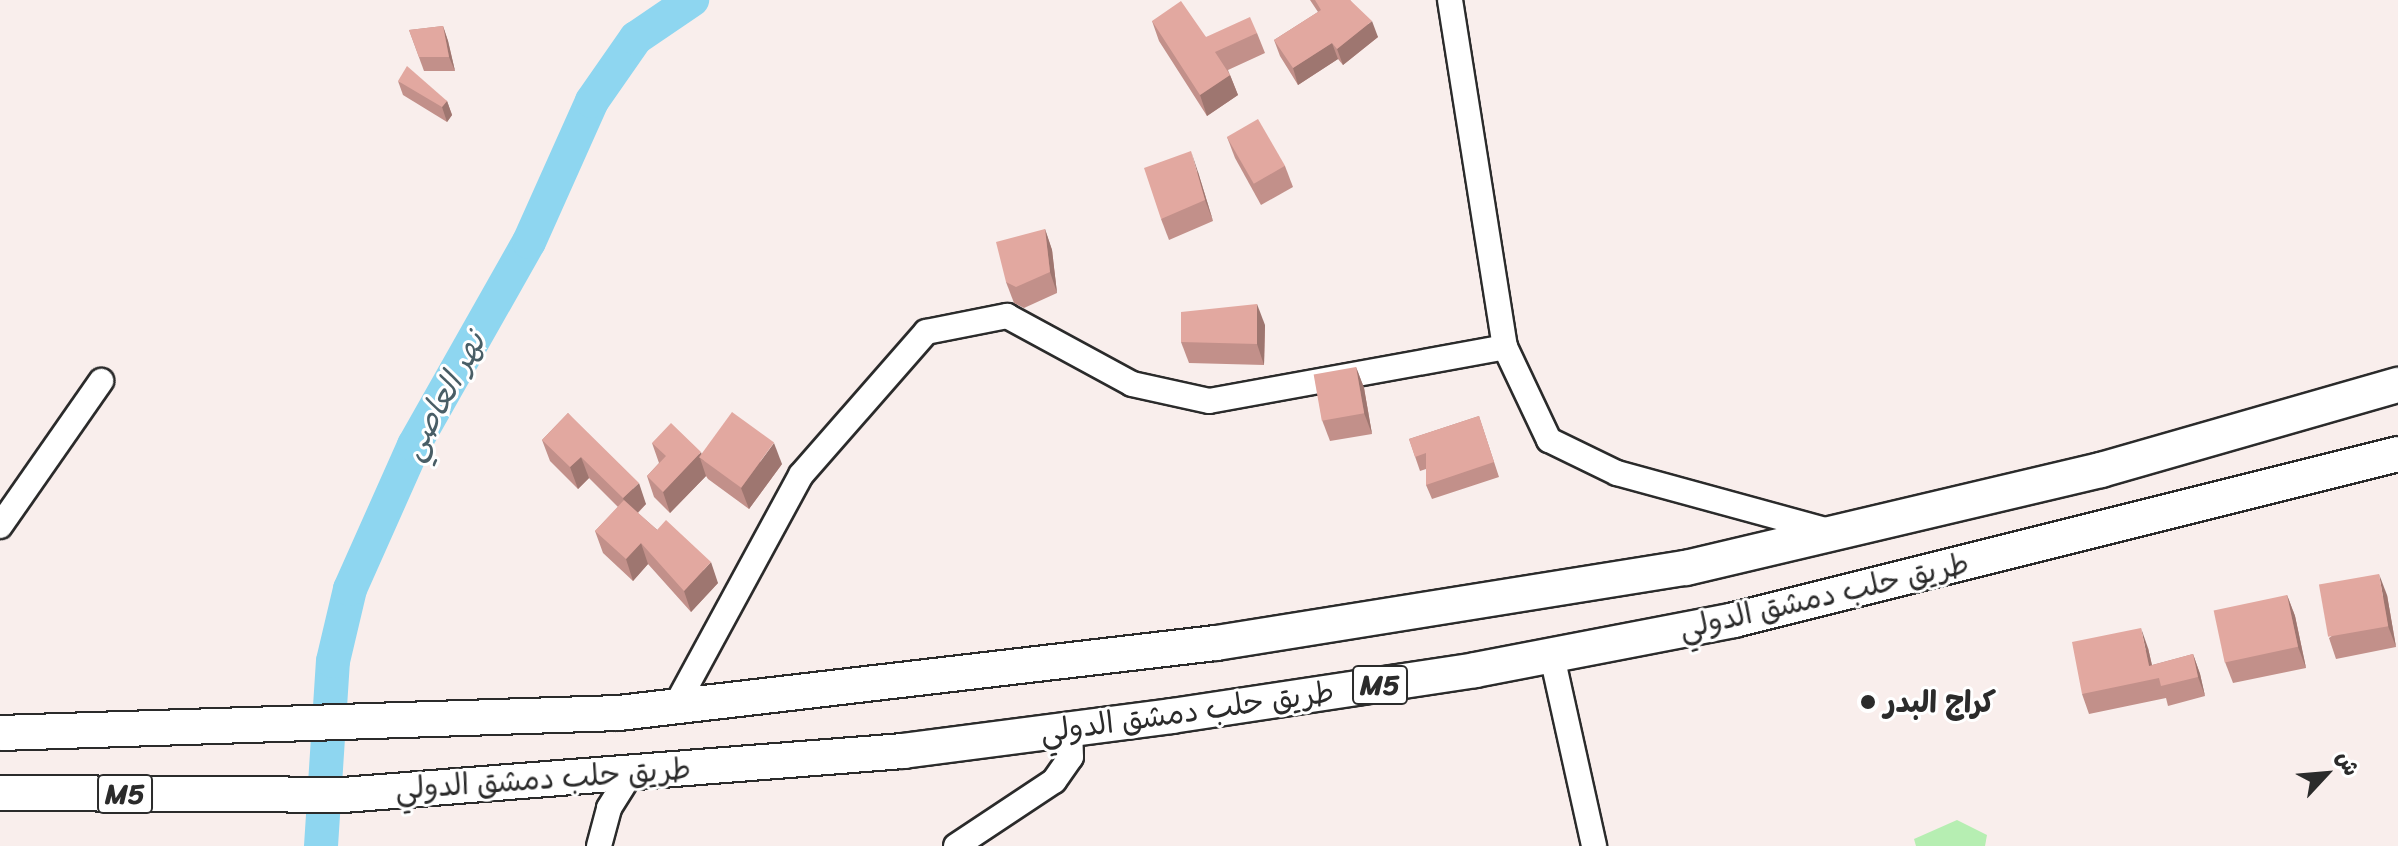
<!DOCTYPE html>
<html>
<head>
<meta charset="utf-8">
<style>
  body { margin:0 }
  #map { position:relative; width:2398px; height:846px; overflow:hidden; background:#f9eeec; font-family:Sriracha,"Playpen Sans Arabic",sans-serif }
  div>[style] { position:absolute }
  .green>* { inset:0; background:#b6eeb2 }
  .river>* { height:34px; margin:-17px; padding:0 17px; transform-origin:17px; border-radius:17px; background:#8ed6f0 }
  .roads { filter:drop-shadow(2px 0 #2b2b2b) drop-shadow(-2px 0 #2b2b2b) drop-shadow(0 2px #2b2b2b) drop-shadow(0 -2px #2b2b2b) }
  .minor>* { height:24px; margin:-12px; padding:0 12px; transform-origin:12px; border-radius:12px; background:#fff }
  .highway>* { height:34px; margin:-17px; padding:0 17px; transform-origin:17px; border-radius:17px; background:#fff }
  .wall>* { inset:0; background:#c2908a }
  .shaded-wall>* { inset:0; background:#9e7670 }
  .building>* { inset:0; background:#e2a8a0; transform-origin:0 0 }
  .dots>* { width:22px; height:22px; translate:-50% -50%; box-sizing:border-box; border:4px solid #fff; border-radius:50% }
  span { translate:-50% -50%; white-space:nowrap; text-align:center; line-height:1.15; -webkit-text-stroke:6px #fff; paint-order:stroke }
  .shield-label span { padding:2px 6px; background:#fff; border:2px solid; border-radius:6px; -webkit-text-stroke-width:0 }
  .shield-label { font-size:28px; color:#2b2b2b; font-weight:700 }
  .street-label { font-size:30px; color:#2b2b2b }
  .poi-label { font-size:30px; color:#2b2b2b; font-weight:700 }
  .left { translate:0 -50%; text-align:left }
  .water-label { font-size:32px; color:#495e66; font-style:italic }
  .north { position:absolute; left:2286px; top:734px; width:80px; height:80px; -webkit-text-stroke:6px #fff; paint-order:stroke; rotate:64deg; font-size:22px; font-weight:700; line-height:32px; text-align:center; color:#2b2b2b }
  .north::after { content:''; display:block; margin:auto; width:28px; height:36px; background:#2b2b2b; clip-path:polygon(50% 0,100% 100%,50% 72%,0 100%) }
</style>
</head>
<body>
<div id="map">
  <div class="green">
    <i style="clip-path:polygon(1957px 820px,1987px 835px,1985px 846px,1916px 846px,1914px 839px)"></i>
  </div>
  <div class="river">
    <i style="left:321px;top:846px;width:185px;rotate:-86.3deg"></i>
    <i style="left:333px;top:661px;width:74px;rotate:-76.7deg"></i>
    <i style="left:350px;top:589px;width:158px;rotate:-66deg"></i>
    <i style="left:414px;top:445px;width:233px;rotate:-60.5deg"></i>
    <i style="left:529px;top:242px;width:154px;rotate:-65.9deg"></i>
    <i style="left:592px;top:101px;width:77px;rotate:-55.1deg"></i>
    <i style="left:636px;top:38px;width:68px;rotate:-34.2deg"></i>
  </div>
  <div class="roads">
    <div class="minor">
      <i style="left:1450px;top:0;width:351px;rotate:81deg"></i>
      <i style="left:1505px;top:347px;width:103px;rotate:64.7deg"></i>
      <i style="left:1549px;top:440px;width:76px;rotate:25.9deg"></i>
      <i style="left:1617px;top:473px;width:224px;rotate:15.3deg"></i>
      <i style="left:0;top:526px;width:177px;rotate:-55.1deg"></i>
      <i style="left:1552px;top:656px;width:195px;rotate:77.5deg"></i>
      <i style="left:675px;top:707px;width:264px;rotate:-61.5deg"></i>
      <i style="left:801px;top:475px;width:190px;rotate:-48.8deg"></i>
      <i style="left:926px;top:332px;width:83px;rotate:-11.2deg"></i>
      <i style="left:1007px;top:316px;width:142px;rotate:28.5deg"></i>
      <i style="left:1132px;top:384px;width:79px;rotate:12.4deg"></i>
      <i style="left:1209px;top:401px;width:301px;rotate:-10.3deg"></i>
      <i style="left:599px;top:846px;width:39px;rotate:-75deg"></i>
      <i style="left:609px;top:808px;width:41px;rotate:-57.8deg"></i>
      <i style="left:956px;top:846px;width:118px;rotate:-33.6deg"></i>
      <i style="left:1054px;top:781px;width:29px;rotate:-55deg"></i>
      <i style="left:1071px;top:757px;width:28px;rotate:-92deg"></i>
    </div>
    <div class="highway">
      <i style="left:0;top:733px;width:619px;rotate:-1.85deg"></i>
      <i style="left:619px;top:713px;width:601px;rotate:-6.69deg"></i>
      <i style="left:1216px;top:643px;width:476px;rotate:-9.1deg"></i>
      <i style="left:1686px;top:568px;width:426px;rotate:-13.3deg"></i>
      <i style="left:2101px;top:470px;width:309px;rotate:-16deg"></i>
      <i style="left:0;top:793px;width:343px;rotate:0.3deg"></i>
      <i style="left:343px;top:795px;width:562px;rotate:-4.49deg"></i>
      <i style="left:903px;top:751px;width:271px;rotate:-7.4deg"></i>
      <i style="left:1172px;top:716px;width:306px;rotate:-8.6deg"></i>
      <i style="left:1475px;top:670px;width:264px;rotate:-10.9deg"></i>
      <i style="left:1734px;top:620px;width:684px;rotate:-14.04deg"></i>
    </div>
  </div>
  <div class="wall">
    <i style="clip-path:polygon(1310px 0,1350px 0,1378px 37px,1343px 65px,1338px 59px,1298px 85px,1280px 56px,1274px 40px,1318px 12px)"></i>
    <i style="clip-path:polygon(1152px 21px,1206px 37px,1257px 33px,1265px 53px,1228px 70px,1238px 95px,1207px 116px,1159px 41px)"></i>
    <i style="clip-path:polygon(443px 26px,448px 41px,455px 71px,424px 71px,409px 30px)"></i>
    <i style="clip-path:polygon(398px 81px,447px 101px,452px 115px,447px 122px,403px 95px)"></i>
    <i style="clip-path:polygon(1227px 137px,1285px 166px,1293px 187px,1261px 205px,1235px 158px)"></i>
    <i style="clip-path:polygon(1198px 172px,1213px 221px,1169px 240px,1161px 219px)"></i>
    <i style="clip-path:polygon(1045px 229px,1052px 250px,1057px 293px,1024px 308px,1014px 303px,1006px 282px)"></i>
    <i style="clip-path:polygon(1265px 325px,1264px 365px,1189px 363px,1181px 342px)"></i>
    <i style="clip-path:polygon(1356px 367px,1364px 388px,1372px 434px,1330px 441px,1322px 420px)"></i>
    <i style="clip-path:polygon(568px 413px,646px 504px,638px 513px,718px 583px,691px 612px,648px 564px,633px 581px,603px 553px,595px 531px,618px 507px,589px 478px,578px 489px,550px 461px,542px 440px)"></i>
    <i style="clip-path:polygon(1479px 416px,1499px 477px,1432px 499px,1426px 485px,1426px 469px,1420px 471px,1409px 439px)"></i>
    <i style="clip-path:polygon(652px 443px,702px 455px,782px 464px,749px 509px,708px 479px,706px 476px,670px 513px,654px 497px,647px 476px,659px 463px)"></i>
    <i style="clip-path:polygon(2287px 595px,2295px 616px,2306px 668px,2233px 683px,2225px 662px)"></i>
    <i style="clip-path:polygon(2387px 595px,2396px 647px,2336px 659px,2329px 638px)"></i>
    <i style="clip-path:polygon(2148px 648px,2152px 665px,2193px 654px,2200px 674px,2205px 696px,2168px 706px,2166px 698px,2089px 714px,2082px 694px)"></i>
  </div>
  <div class="shaded-wall">
    <i style="clip-path:polygon(1372px 21px,1378px 37px,1343px 65px,1337px 49px)"></i>
    <i style="clip-path:polygon(443px 26px,448px 41px,455px 71px,449px 57px)"></i>
    <i style="clip-path:polygon(1332px 43px,1338px 59px,1298px 85px,1293px 68px)"></i>
    <i style="clip-path:polygon(1230px 75px,1238px 95px,1207px 116px,1200px 95px)"></i>
    <i style="clip-path:polygon(447px 101px,452px 115px,447px 122px,442px 107px)"></i>
    <i style="clip-path:polygon(1191px 151px,1198px 172px,1213px 221px,1205px 200px)"></i>
    <i style="clip-path:polygon(1045px 229px,1052px 250px,1057px 293px,1050px 272px)"></i>
    <i style="clip-path:polygon(1257px 304px,1265px 325px,1264px 365px,1257px 344px)"></i>
    <i style="clip-path:polygon(1356px 367px,1364px 388px,1372px 434px,1364px 413px)"></i>
    <i style="clip-path:polygon(774px 443px,782px 464px,749px 509px,741px 488px)"></i>
    <i style="clip-path:polygon(701px 452px,704px 461px,700px 458px,706px 476px,670px 513px,663px 492px)"></i>
    <i style="clip-path:polygon(581px 457px,589px 478px,578px 489px,570px 467px)"></i>
    <i style="clip-path:polygon(639px 483px,646px 504px,631px 519px,623px 498px)"></i>
    <i style="clip-path:polygon(641px 543px,648px 564px,633px 581px,626px 559px)"></i>
    <i style="clip-path:polygon(711px 562px,718px 583px,691px 612px,684px 591px)"></i>
    <i style="clip-path:polygon(2379px 574px,2387px 595px,2396px 647px,2388px 626px)"></i>
    <i style="clip-path:polygon(2287px 595px,2295px 616px,2306px 668px,2298px 647px)"></i>
    <i style="clip-path:polygon(2141px 628px,2148px 648px,2155px 679px,2149px 666px)"></i>
    <i style="clip-path:polygon(2193px 654px,2200px 674px,2205px 696px,2198px 677px)"></i>
  </div>
  <div class="building">
    <i style="clip-path:polygon(1315px 0,1350px 0,1372px 21px,1337px 49px,1332px 43px,1293px 68px,1274px 40px,1321px 10px)"></i>
    <i style="clip-path:polygon(1181px 1px,1206px 37px,1250px 17px,1257px 33px,1215px 52px,1230px 75px,1200px 95px,1152px 21px)"></i>
    <i style="clip-path:polygon(443px 26px,449px 57px,419px 57px,409px 30px)"></i>
    <i style="clip-path:polygon(407px 66px,447px 101px,442px 107px,398px 81px)"></i>
    <i style="left:1258px;top:119px;width:54px;height:36px;rotate:60deg"></i>
    <i style="clip-path:polygon(1191px 151px,1205px 200px,1161px 219px,1144px 168px)"></i>
    <i style="clip-path:polygon(1045px 229px,1050px 272px,1016px 287px,1006px 282px,996px 242px)"></i>
    <i style="clip-path:polygon(1257px 304px,1257px 344px,1181px 342px,1181px 312px)"></i>
    <i style="left:1356px;top:367px;width:47px;height:43px;rotate:80deg"></i>
    <i style="left:732px;top:412px;width:52px;height:56px;rotate:36deg"></i>
    <i style="clip-path:polygon(568px 413px,639px 483px,623px 498px,581px 457px,570px 467px,542px 440px)"></i>
    <i style="clip-path:polygon(1479px 416px,1494px 462px,1426px 485px,1426px 453px,1415px 457px,1409px 439px)"></i>
    <i style="clip-path:polygon(671px 423px,701px 452px,663px 492px,647px 476px,666px 456px,652px 443px)"></i>
    <i style="clip-path:polygon(624px 500px,657px 530px,666px 520px,711px 562px,684px 591px,641px 543px,626px 559px,595px 531px)"></i>
    <i style="left:2379px;top:574px;width:53px;height:61px;rotate:80deg"></i>
    <i style="left:2287px;top:595px;width:53px;height:75px;rotate:78deg"></i>
    <i style="clip-path:polygon(2141px 628px,2149px 666px,2193px 654px,2198px 677px,2161px 686px,2159px 678px,2082px 694px,2072px 642px)"></i>
  </div>
  <div class="dots">
    <i style="left:1868px;top:702px;background:#2b2b2b"></i>
  </div>
  <div class="shield-label">
    <span style="left:1380px;top:685px">M5</span>
    <span style="left:125px;top:794px">M5</span>
  </div>
  <div class="street-label">
    <span style="left:1824px;top:596px;rotate:-13deg">طريق حلب دمشق الدولي</span>
    <span style="left:1187px;top:712px;rotate:-8deg">طريق حلب دمشق الدولي</span>
    <span style="left:543px;top:779px;rotate:-4deg">طريق حلب دمشق الدولي</span>
  </div>
  <div class="poi-label">
    <span class="left" style="left:1884px;top:702px">كراج البدر</span>
  </div>
  <div class="water-label">
    <span style="left:444px;top:396px;rotate:-61deg">نهر العاصي</span>
  </div>
  <div class="north">ش</div>
</div>
</body>
</html>
